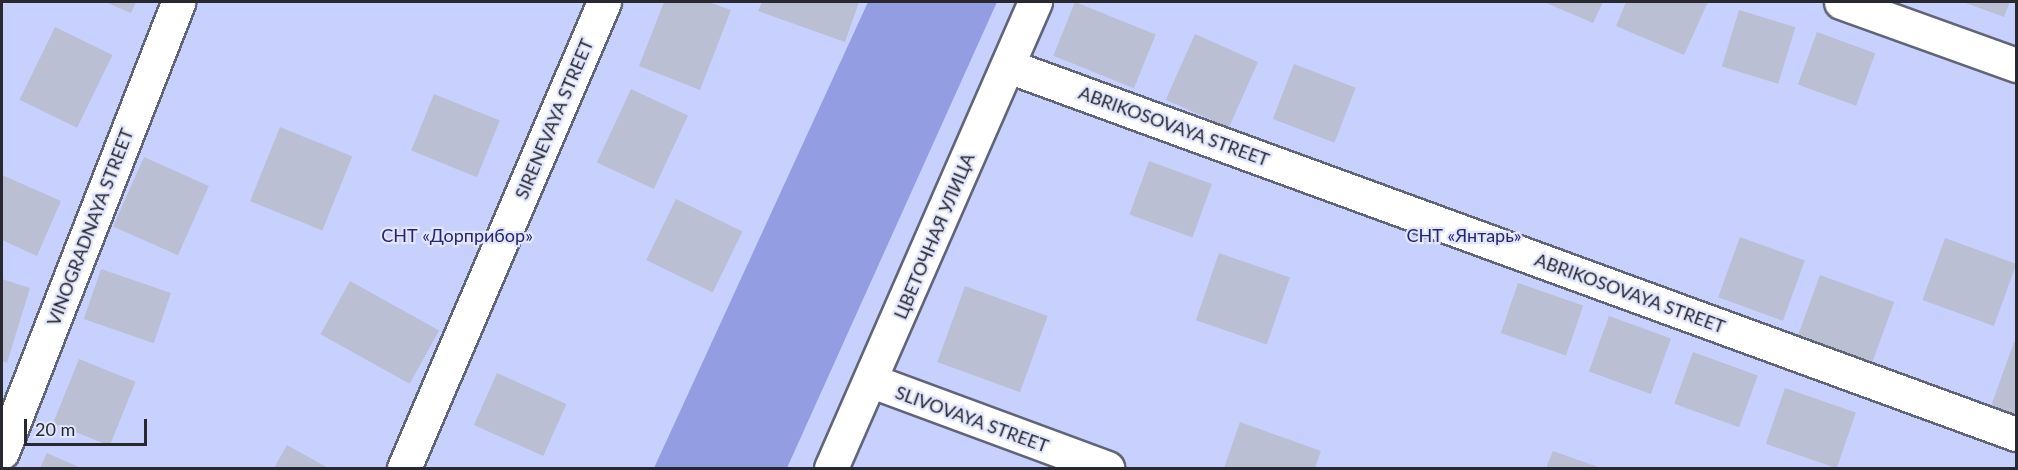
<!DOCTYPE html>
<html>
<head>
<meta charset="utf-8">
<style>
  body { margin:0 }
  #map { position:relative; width:2018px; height:470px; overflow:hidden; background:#e2e6fc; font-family:Lato,sans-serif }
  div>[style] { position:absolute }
  .green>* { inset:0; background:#c8d1fe; transform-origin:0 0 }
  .forest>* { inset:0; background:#939ee2 }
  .building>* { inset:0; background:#babfd4; transform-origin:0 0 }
  .roads { filter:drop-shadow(2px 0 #616578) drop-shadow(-2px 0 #616578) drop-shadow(0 2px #616578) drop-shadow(0 -2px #616578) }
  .minor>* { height:33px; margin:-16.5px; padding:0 16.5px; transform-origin:16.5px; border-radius:16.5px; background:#fff }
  span { translate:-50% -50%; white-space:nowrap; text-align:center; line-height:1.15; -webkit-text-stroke:4.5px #e2e6fc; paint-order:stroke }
  .street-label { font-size:18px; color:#272830 }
  .park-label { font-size:18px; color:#262574 }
  .frame { position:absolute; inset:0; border:3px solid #272830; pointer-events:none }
  .scale { position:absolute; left:24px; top:419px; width:123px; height:27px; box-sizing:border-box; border:3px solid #272830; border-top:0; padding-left:8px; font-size:18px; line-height:21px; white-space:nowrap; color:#272830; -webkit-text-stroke:4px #e2e6fc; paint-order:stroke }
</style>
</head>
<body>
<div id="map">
  <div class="green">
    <i style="left:2px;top:2px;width:2014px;height:466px"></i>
  </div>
  <div class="forest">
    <i style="clip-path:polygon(868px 2px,997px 2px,787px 468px,654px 468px)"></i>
  </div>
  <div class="building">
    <i style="clip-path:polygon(105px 2px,136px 2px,131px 13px)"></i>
    <i style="clip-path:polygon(664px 2px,709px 2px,731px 10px,700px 90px,639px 66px)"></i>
    <i style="clip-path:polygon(762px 2px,859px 2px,845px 42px,758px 11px)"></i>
    <i style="left:1075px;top:2px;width:87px;height:58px;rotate:22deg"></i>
    <i style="clip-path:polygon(1544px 2px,1603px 2px,1593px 23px)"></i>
    <i style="clip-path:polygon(1626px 2px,1708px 2px,1684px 55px,1616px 26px)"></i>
    <i style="clip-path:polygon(1963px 2px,2010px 2px,2004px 17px)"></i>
    <i style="left:1739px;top:10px;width:59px;height:59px;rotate:17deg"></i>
    <i style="left:55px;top:27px;width:64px;height:81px;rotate:26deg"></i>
    <i style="left:1817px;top:32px;width:62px;height:56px;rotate:20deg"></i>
    <i style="left:1195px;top:34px;width:69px;height:72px;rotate:24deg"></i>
    <i style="left:1294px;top:64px;width:66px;height:59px;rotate:21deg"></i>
    <i style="left:631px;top:89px;width:63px;height:81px;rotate:25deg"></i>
    <i style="left:434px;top:94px;width:71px;height:61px;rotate:22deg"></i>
    <i style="left:280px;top:127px;width:78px;height:80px;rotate:22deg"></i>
    <i style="left:144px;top:157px;width:71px;height:76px;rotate:24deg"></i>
    <i style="left:1149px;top:161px;width:67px;height:57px;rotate:20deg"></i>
    <i style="clip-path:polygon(2px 175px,61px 201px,37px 256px,2px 240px)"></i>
    <i style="left:676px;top:199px;width:74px;height:68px;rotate:26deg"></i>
    <i style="left:1740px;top:237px;width:69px;height:64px;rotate:20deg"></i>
    <i style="left:1945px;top:238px;width:76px;height:66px;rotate:20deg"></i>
    <i style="left:1219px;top:253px;width:75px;height:71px;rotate:19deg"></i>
    <i style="left:101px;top:269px;width:74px;height:53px;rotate:19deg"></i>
    <i style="left:1820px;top:275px;width:79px;height:65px;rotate:20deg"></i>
    <i style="clip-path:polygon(2px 279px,30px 288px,7px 363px,2px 361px)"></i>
    <i style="left:350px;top:281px;width:102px;height:61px;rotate:29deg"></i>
    <i style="left:1518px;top:283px;width:69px;height:53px;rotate:19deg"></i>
    <i style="left:965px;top:286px;width:88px;height:81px;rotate:20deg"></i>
    <i style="left:1609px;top:316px;width:66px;height:59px;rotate:20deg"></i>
    <i style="clip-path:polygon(2014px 342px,2016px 343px,2016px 415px,1991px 406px)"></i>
    <i style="left:1693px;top:352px;width:69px;height:55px;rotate:20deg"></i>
    <i style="left:79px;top:359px;width:61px;height:69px;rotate:22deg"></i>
    <i style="left:497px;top:373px;width:76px;height:57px;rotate:24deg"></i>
    <i style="left:1785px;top:388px;width:75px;height:59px;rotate:19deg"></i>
    <i style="clip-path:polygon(1240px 422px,1321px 451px,1315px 468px,1224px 468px)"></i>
    <i style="clip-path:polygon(287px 445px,328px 468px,274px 468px)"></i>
    <i style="clip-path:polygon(1553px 451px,1601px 468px,1546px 468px)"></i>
    <i style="clip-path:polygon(47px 453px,81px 468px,40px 468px)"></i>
  </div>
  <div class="roads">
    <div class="minor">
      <i style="left:1841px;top:2px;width:186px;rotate:19.8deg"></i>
      <i style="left:1008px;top:66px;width:1073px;rotate:20.06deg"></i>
      <i style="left:872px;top:381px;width:251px;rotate:20.3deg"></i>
      <i style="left:2px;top:452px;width:483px;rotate:-68.6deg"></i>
      <i style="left:404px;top:468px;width:507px;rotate:-66.77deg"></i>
      <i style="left:831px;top:468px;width:509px;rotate:-66.36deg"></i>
    </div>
  </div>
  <div class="street-label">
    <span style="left:554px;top:119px;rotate:-67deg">SIRENEVAYA STREET</span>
    <span style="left:1174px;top:126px;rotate:20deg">ABRIKOSOVAYA STREET</span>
    <span style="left:90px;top:227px;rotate:-69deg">VINOGRADNAYA STREET</span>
    <span style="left:934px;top:236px;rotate:-67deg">ЦВЕТОЧНАЯ УЛИЦА</span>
    <span style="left:1630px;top:293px;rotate:20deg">ABRIKOSOVAYA STREET</span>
    <span style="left:972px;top:419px;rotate:20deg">SLIVOVAYA STREET</span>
  </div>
  <div class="park-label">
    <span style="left:457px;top:235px">СНТ «Дорприбор»</span>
    <span style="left:1464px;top:235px">СНТ «Янтарь»</span>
  </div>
  <div class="frame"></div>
  <div class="scale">20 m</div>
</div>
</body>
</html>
